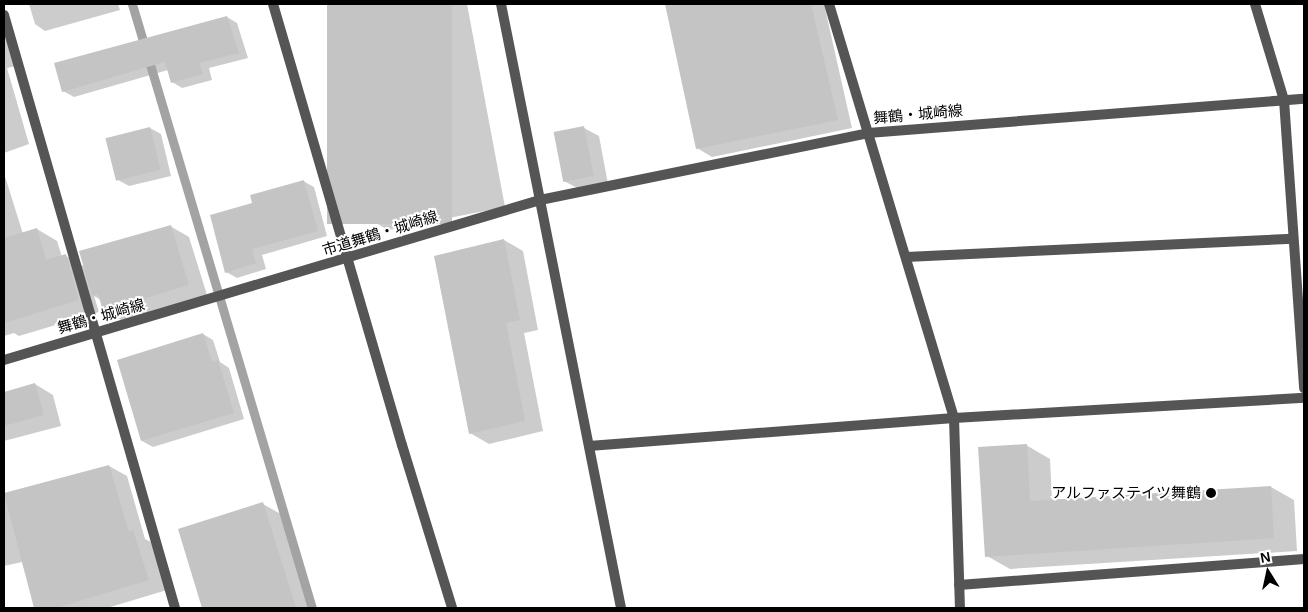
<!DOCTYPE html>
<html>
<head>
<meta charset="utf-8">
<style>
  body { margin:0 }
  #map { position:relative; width:1308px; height:612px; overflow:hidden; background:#fff; font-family:Arial,"Noto Sans JP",sans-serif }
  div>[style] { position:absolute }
  .shadow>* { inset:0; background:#0003 }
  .stream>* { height:9px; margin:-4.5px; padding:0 4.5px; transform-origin:4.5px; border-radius:4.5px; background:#a3a3a3 }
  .building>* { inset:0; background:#c4c4c4; transform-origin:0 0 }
  .minor>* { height:10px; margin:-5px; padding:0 5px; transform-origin:5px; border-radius:5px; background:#555 }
  .tertiary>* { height:10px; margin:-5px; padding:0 5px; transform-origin:5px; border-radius:5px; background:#555 }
  .dots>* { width:14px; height:14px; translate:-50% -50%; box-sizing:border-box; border:2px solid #fff; border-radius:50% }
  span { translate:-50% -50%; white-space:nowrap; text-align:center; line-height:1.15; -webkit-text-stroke:4px #fff; paint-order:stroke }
  .street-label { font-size:15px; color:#000 }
  .poi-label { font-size:15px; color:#000 }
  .right { translate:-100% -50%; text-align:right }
  .frame { position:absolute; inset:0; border:5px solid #000; pointer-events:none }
  .north { position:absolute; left:1243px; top:547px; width:50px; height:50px; -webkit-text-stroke:4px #fff; paint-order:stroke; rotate:350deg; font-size:14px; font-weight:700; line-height:20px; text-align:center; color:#000 }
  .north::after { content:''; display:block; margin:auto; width:18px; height:22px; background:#000; clip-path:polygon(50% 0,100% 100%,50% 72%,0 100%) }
</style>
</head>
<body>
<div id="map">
  <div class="shadow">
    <i style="clip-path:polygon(29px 4px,118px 4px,120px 10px,45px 31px,35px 24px)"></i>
    <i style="clip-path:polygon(327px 4px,467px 4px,505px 207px,388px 230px,369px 219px)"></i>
    <i style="clip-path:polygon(666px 4px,824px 4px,852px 128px,712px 157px,697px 148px)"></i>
    <i style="clip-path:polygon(227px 17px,237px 23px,248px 58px,209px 68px,212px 80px,182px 88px,172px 82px,168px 70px,74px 97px,63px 91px)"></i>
    <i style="clip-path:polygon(4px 36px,7px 38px,16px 66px,7px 68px,29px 144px,4px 153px)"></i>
    <i style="clip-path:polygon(150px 128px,161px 134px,171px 176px,129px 186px,118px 180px)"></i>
    <i style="clip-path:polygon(584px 128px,599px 136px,608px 184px,579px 189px,564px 181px)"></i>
    <i style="clip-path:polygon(4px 173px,23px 234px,37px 229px,57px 241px,62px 257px,66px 256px,85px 267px,170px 226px,189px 237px,207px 295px,123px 321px,104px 310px,101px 300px,94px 296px,99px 312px,19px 336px,14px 333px,4px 336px)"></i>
    <i style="clip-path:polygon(303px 181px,314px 187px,327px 236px,262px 255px,266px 269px,237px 278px,226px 272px,254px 204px)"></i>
    <i style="clip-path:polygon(504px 240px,523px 251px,538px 330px,524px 333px,543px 431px,489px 444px,470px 433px)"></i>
    <i style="clip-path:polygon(203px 334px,213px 340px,220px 362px,229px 368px,244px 419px,153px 447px,142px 441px,118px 361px)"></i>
    <i style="clip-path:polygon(35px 384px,53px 395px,61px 426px,4px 441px,4px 393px)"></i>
    <i style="clip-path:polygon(1026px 445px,1050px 459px,1052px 500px,1271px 487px,1294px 500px,1297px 551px,1010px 569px,987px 556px)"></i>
    <i style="clip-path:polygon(109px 466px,127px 476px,145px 539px,151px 542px,167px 590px,107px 608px,36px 608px,22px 562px,4px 566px,4px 495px)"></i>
    <i style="clip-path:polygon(263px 504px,286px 517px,315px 608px,203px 608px,179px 530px)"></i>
  </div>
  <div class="stream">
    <i style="left:132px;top:4px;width:630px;rotate:73.41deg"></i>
  </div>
  <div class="building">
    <i style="left:327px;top:4px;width:125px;height:220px"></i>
    <i style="clip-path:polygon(665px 4px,811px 4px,838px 120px,696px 149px)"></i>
    <i style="clip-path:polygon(227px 16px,239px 53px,199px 63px,203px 74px,171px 83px,165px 62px,62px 92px,54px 63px)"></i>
    <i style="left:584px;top:126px;width:51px;height:31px;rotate:79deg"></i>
    <i style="left:150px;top:127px;width:44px;height:46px;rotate:76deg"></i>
    <i style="clip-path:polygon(304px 180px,318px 231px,252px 249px,256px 263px,225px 273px,210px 215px,252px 203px,250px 195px)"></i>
    <i style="clip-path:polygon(171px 225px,189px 285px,103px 311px,98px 294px,92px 296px,79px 251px)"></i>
    <i style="clip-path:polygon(37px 228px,46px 260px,66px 254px,79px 300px,4px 323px,4px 238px)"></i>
    <i style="clip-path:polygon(504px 239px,520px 320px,506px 323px,525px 421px,469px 434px,434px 256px)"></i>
    <i style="clip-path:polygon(203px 333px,212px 362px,218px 360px,234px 413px,141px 441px,117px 360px)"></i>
    <i style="clip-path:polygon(35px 383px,44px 415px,4px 426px,4px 392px)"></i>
    <i style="clip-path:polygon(1027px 444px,1030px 501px,1271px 486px,1274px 538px,985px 557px,978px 447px)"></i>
    <i style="clip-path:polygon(109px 465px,129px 532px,133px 530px,149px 580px,56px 608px,34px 608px,4px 493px)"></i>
    <i style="clip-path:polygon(263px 502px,296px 608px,202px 608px,178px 529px)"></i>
  </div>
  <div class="minor">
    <i style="left:273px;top:4px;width:459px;rotate:73.7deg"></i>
    <i style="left:402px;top:445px;width:170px;rotate:72.9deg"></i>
    <i style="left:829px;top:4px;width:432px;rotate:73.2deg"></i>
    <i style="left:954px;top:418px;width:190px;rotate:88.2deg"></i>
    <i style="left:1255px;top:4px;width:100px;rotate:73.2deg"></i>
    <i style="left:1284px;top:100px;width:289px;rotate:86deg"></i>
    <i style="left:4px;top:15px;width:617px;rotate:73.91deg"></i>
    <i style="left:906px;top:257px;width:387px;rotate:-2.7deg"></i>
    <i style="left:4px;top:360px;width:559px;rotate:-16.62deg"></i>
    <i style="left:540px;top:200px;width:335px;rotate:-11.5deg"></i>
    <i style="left:868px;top:133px;width:437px;rotate:-4.5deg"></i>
    <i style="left:589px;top:446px;width:366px;rotate:-4.4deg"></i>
    <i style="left:954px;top:418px;width:351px;rotate:-3.3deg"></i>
    <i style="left:959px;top:585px;width:346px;rotate:-4.3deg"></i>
  </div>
  <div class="tertiary">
    <i style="left:501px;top:4px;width:616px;rotate:78.76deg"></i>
  </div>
  <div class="dots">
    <i style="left:1211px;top:493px;background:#000"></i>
  </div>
  <div class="street-label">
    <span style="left:918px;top:114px;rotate:-5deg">舞鶴・城崎線</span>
    <span style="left:380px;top:233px;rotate:-17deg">市道舞鶴・城崎線</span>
    <span style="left:101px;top:316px;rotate:-16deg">舞鶴・城崎線</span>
  </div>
  <div class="poi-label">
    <span class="right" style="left:1201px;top:493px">アルファステイツ舞鶴</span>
  </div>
  <div class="frame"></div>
  <div class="north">N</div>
</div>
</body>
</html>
